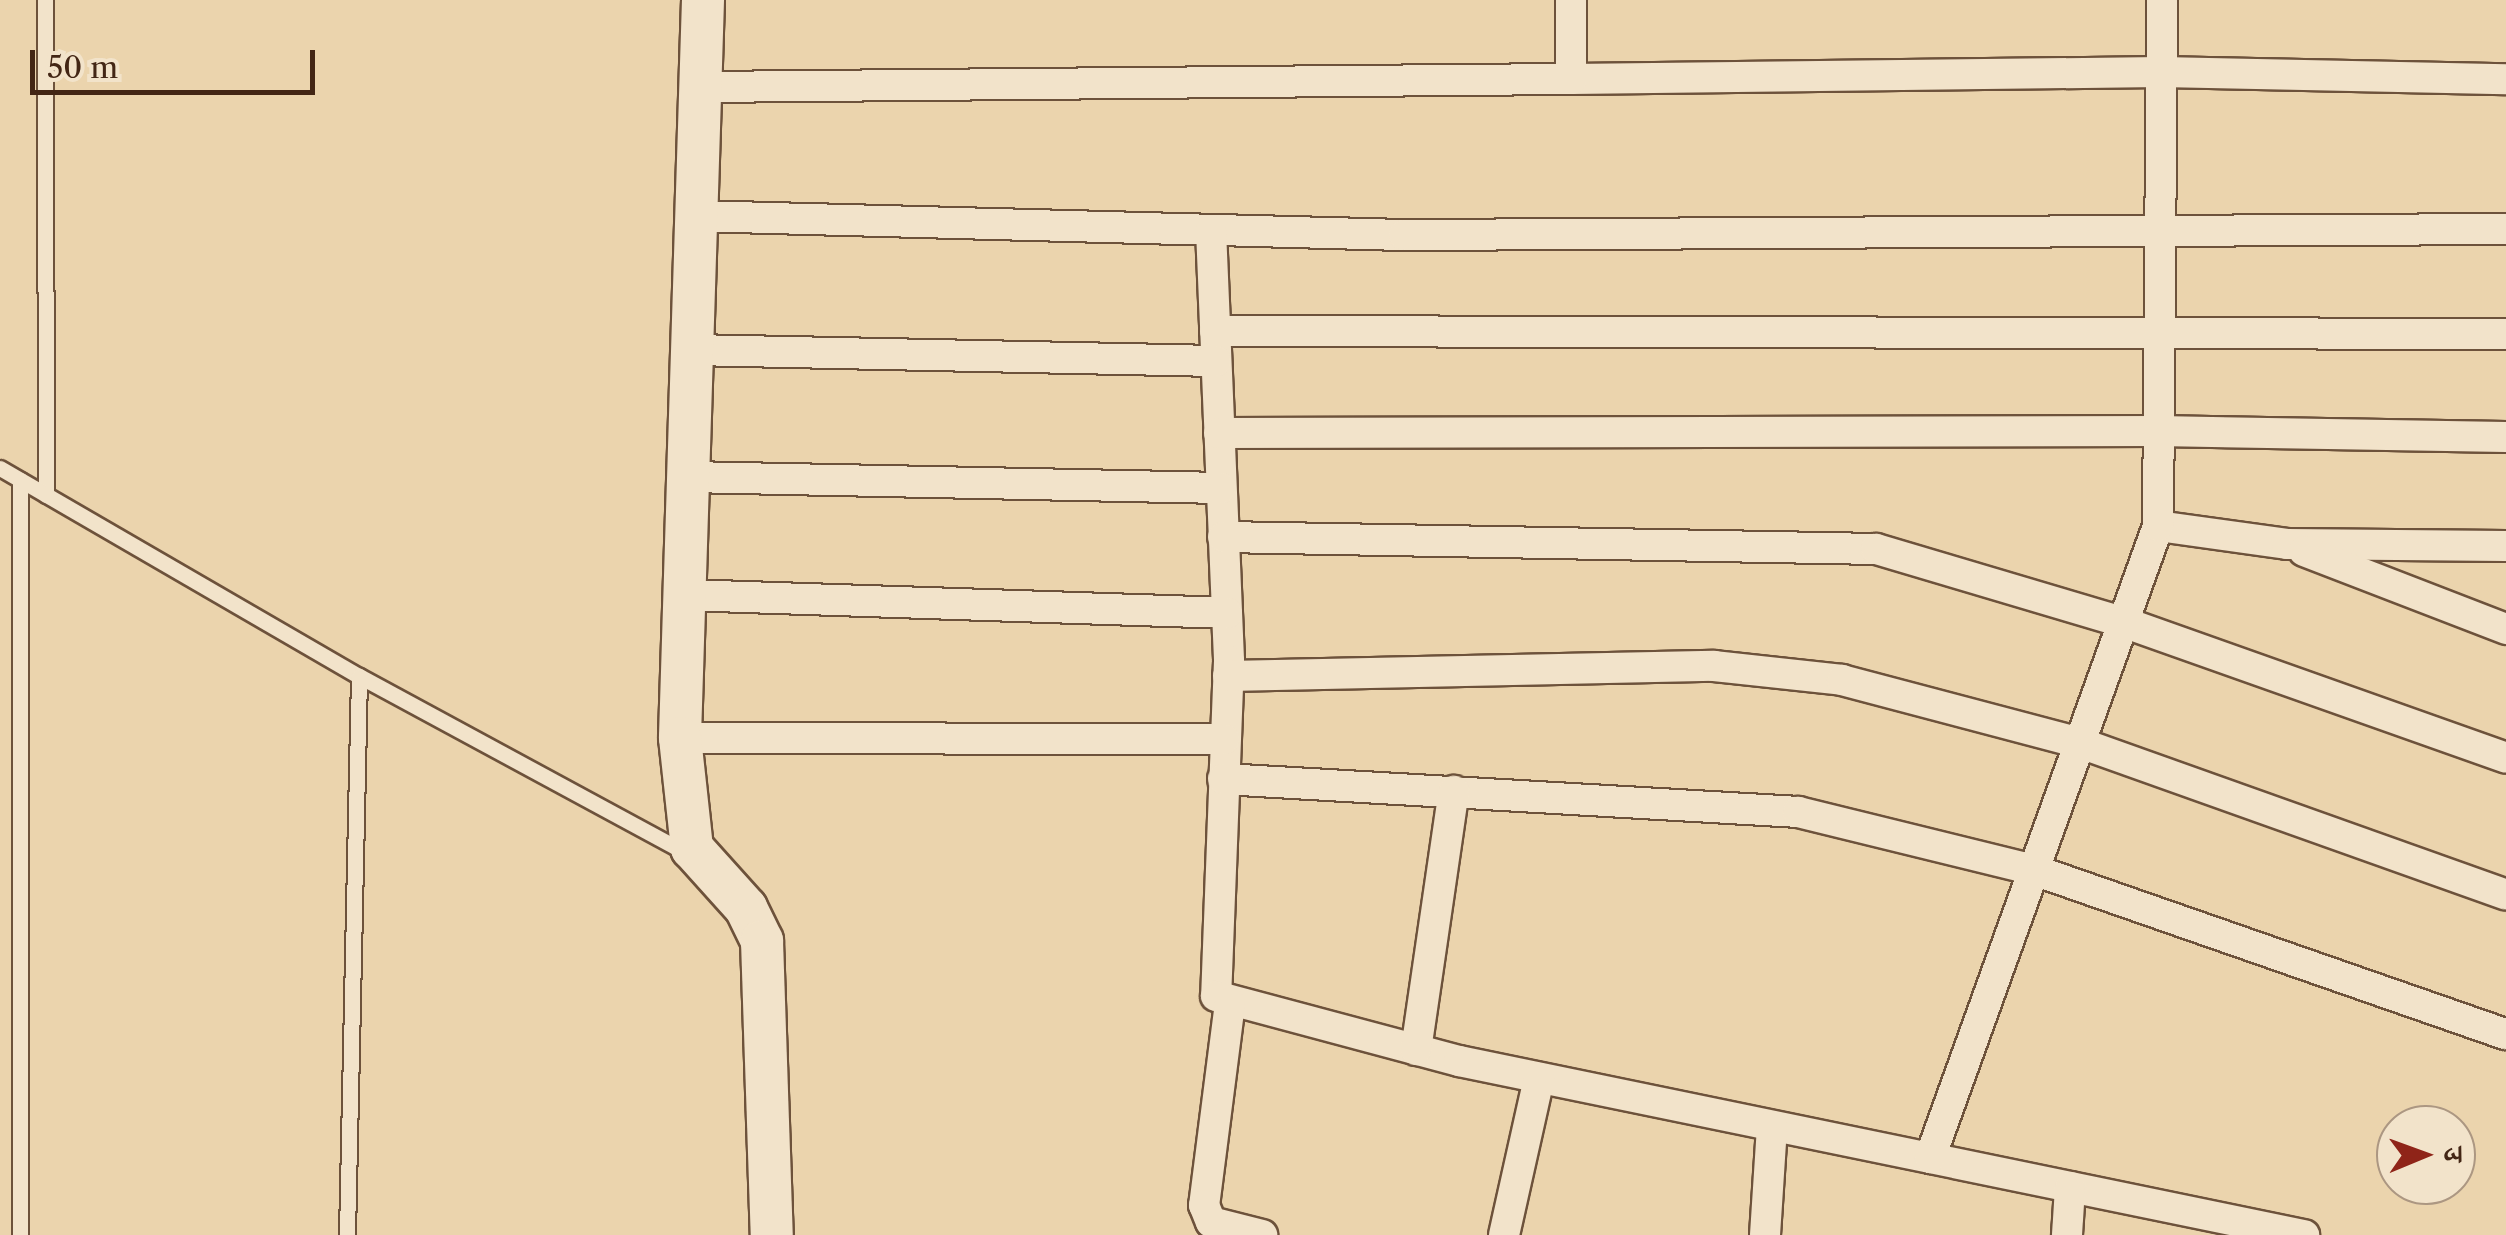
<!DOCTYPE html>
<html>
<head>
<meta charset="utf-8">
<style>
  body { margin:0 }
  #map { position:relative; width:2506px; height:1235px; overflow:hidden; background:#ebd4ad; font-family:"Libre Caslon Text","Noto Serif Devanagari",serif }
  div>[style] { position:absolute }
  .roads { filter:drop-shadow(2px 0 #6d523b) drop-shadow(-2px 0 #6d523b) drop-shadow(0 2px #6d523b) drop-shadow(0 -2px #6d523b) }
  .lane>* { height:15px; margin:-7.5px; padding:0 7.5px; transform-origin:7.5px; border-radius:7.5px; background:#f2e3ca }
  .street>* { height:30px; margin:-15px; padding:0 15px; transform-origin:15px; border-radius:15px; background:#f2e3ca }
  .secondary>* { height:42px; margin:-21px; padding:0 21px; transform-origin:21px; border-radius:21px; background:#f2e3ca }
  span { translate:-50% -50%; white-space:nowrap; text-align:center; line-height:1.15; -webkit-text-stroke:10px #f2e3ca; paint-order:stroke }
  .north { position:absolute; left:2376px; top:1105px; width:100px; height:100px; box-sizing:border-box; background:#f2e3ca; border:2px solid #ac9782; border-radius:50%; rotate:89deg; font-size:28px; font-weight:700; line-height:40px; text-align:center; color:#432615 }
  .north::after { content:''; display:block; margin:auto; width:35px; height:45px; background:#8f2418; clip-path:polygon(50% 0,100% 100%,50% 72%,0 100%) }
  .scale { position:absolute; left:30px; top:50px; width:285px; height:45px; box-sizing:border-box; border:5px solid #432615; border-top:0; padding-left:12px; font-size:30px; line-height:35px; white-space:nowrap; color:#432615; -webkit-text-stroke:8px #f2e3ca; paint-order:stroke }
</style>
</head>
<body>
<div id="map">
  <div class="roads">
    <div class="lane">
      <i style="left:45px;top:0;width:495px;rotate:89.9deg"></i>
      <i style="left:0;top:468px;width:415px;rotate:30.1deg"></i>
      <i style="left:359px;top:676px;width:372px;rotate:28.4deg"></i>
      <i style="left:20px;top:480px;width:755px;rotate:90deg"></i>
      <i style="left:347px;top:1235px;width:559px;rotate:-88.77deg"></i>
    </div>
    <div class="street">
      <i style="left:1571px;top:79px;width:590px;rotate:-0.68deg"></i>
      <i style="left:2161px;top:72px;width:345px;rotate:1.2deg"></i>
      <i style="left:701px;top:87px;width:870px;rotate:-0.53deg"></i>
      <i style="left:1571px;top:79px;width:79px;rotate:-90deg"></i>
      <i style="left:696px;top:216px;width:708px;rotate:1.54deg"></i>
      <i style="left:1404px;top:235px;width:1102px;rotate:-0.31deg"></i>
      <i style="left:1211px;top:230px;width:431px;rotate:87.6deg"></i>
      <i style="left:1229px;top:661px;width:335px;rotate:92.2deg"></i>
      <i style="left:1216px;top:996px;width:252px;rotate:15deg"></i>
      <i style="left:1459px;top:1061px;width:863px;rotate:11.64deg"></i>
      <i style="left:1215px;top:331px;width:1291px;rotate:0.13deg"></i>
      <i style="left:692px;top:350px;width:524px;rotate:1.2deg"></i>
      <i style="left:1219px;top:433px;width:939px;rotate:-0.12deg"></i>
      <i style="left:2158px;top:431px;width:348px;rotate:1deg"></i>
      <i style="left:688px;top:477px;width:533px;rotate:1.18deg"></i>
      <i style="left:2158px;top:526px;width:130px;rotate:7.9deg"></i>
      <i style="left:2287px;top:544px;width:219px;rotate:0.5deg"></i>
      <i style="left:1223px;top:537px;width:653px;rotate:1.05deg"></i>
      <i style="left:1876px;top:549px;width:258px;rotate:16.5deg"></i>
      <i style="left:2123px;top:622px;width:406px;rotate:19.5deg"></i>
      <i style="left:2304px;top:551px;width:217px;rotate:21.1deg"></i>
      <i style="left:685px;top:595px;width:542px;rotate:1.9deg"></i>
      <i style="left:1228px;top:676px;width:486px;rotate:-1.2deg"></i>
      <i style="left:1714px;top:666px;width:129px;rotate:6.2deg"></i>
      <i style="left:1842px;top:680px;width:246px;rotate:14.8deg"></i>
      <i style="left:2080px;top:743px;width:452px;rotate:19.6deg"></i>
      <i style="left:680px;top:738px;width:544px;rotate:0.11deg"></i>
      <i style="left:1223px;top:779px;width:576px;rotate:3.28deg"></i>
      <i style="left:1798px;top:812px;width:243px;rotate:13.8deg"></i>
      <i style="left:2034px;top:870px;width:500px;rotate:19.2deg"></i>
      <i style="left:1230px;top:1003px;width:204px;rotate:97.3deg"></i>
      <i style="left:1204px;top:1205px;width:18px;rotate:68deg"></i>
      <i style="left:1211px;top:1222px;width:53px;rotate:14.3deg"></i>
      <i style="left:1416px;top:1050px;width:262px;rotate:-81.7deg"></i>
      <i style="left:1930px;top:1158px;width:672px;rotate:-70.16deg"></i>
      <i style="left:2158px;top:526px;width:526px;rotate:-89.56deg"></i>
      <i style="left:1504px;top:1235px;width:161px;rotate:-77.4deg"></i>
      <i style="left:1765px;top:1235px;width:109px;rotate:-86.3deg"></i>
      <i style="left:2067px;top:1235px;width:48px;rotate:-86.4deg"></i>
    </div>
    <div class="secondary">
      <i style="left:703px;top:0;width:738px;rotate:91.79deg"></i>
      <i style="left:680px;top:738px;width:111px;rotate:83.8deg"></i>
      <i style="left:692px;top:848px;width:81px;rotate:48deg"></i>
      <i style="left:746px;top:908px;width:37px;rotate:64deg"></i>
      <i style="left:762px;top:941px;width:294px;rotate:88.1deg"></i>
    </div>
  </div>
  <div class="north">उ</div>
  <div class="scale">50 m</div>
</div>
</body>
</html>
